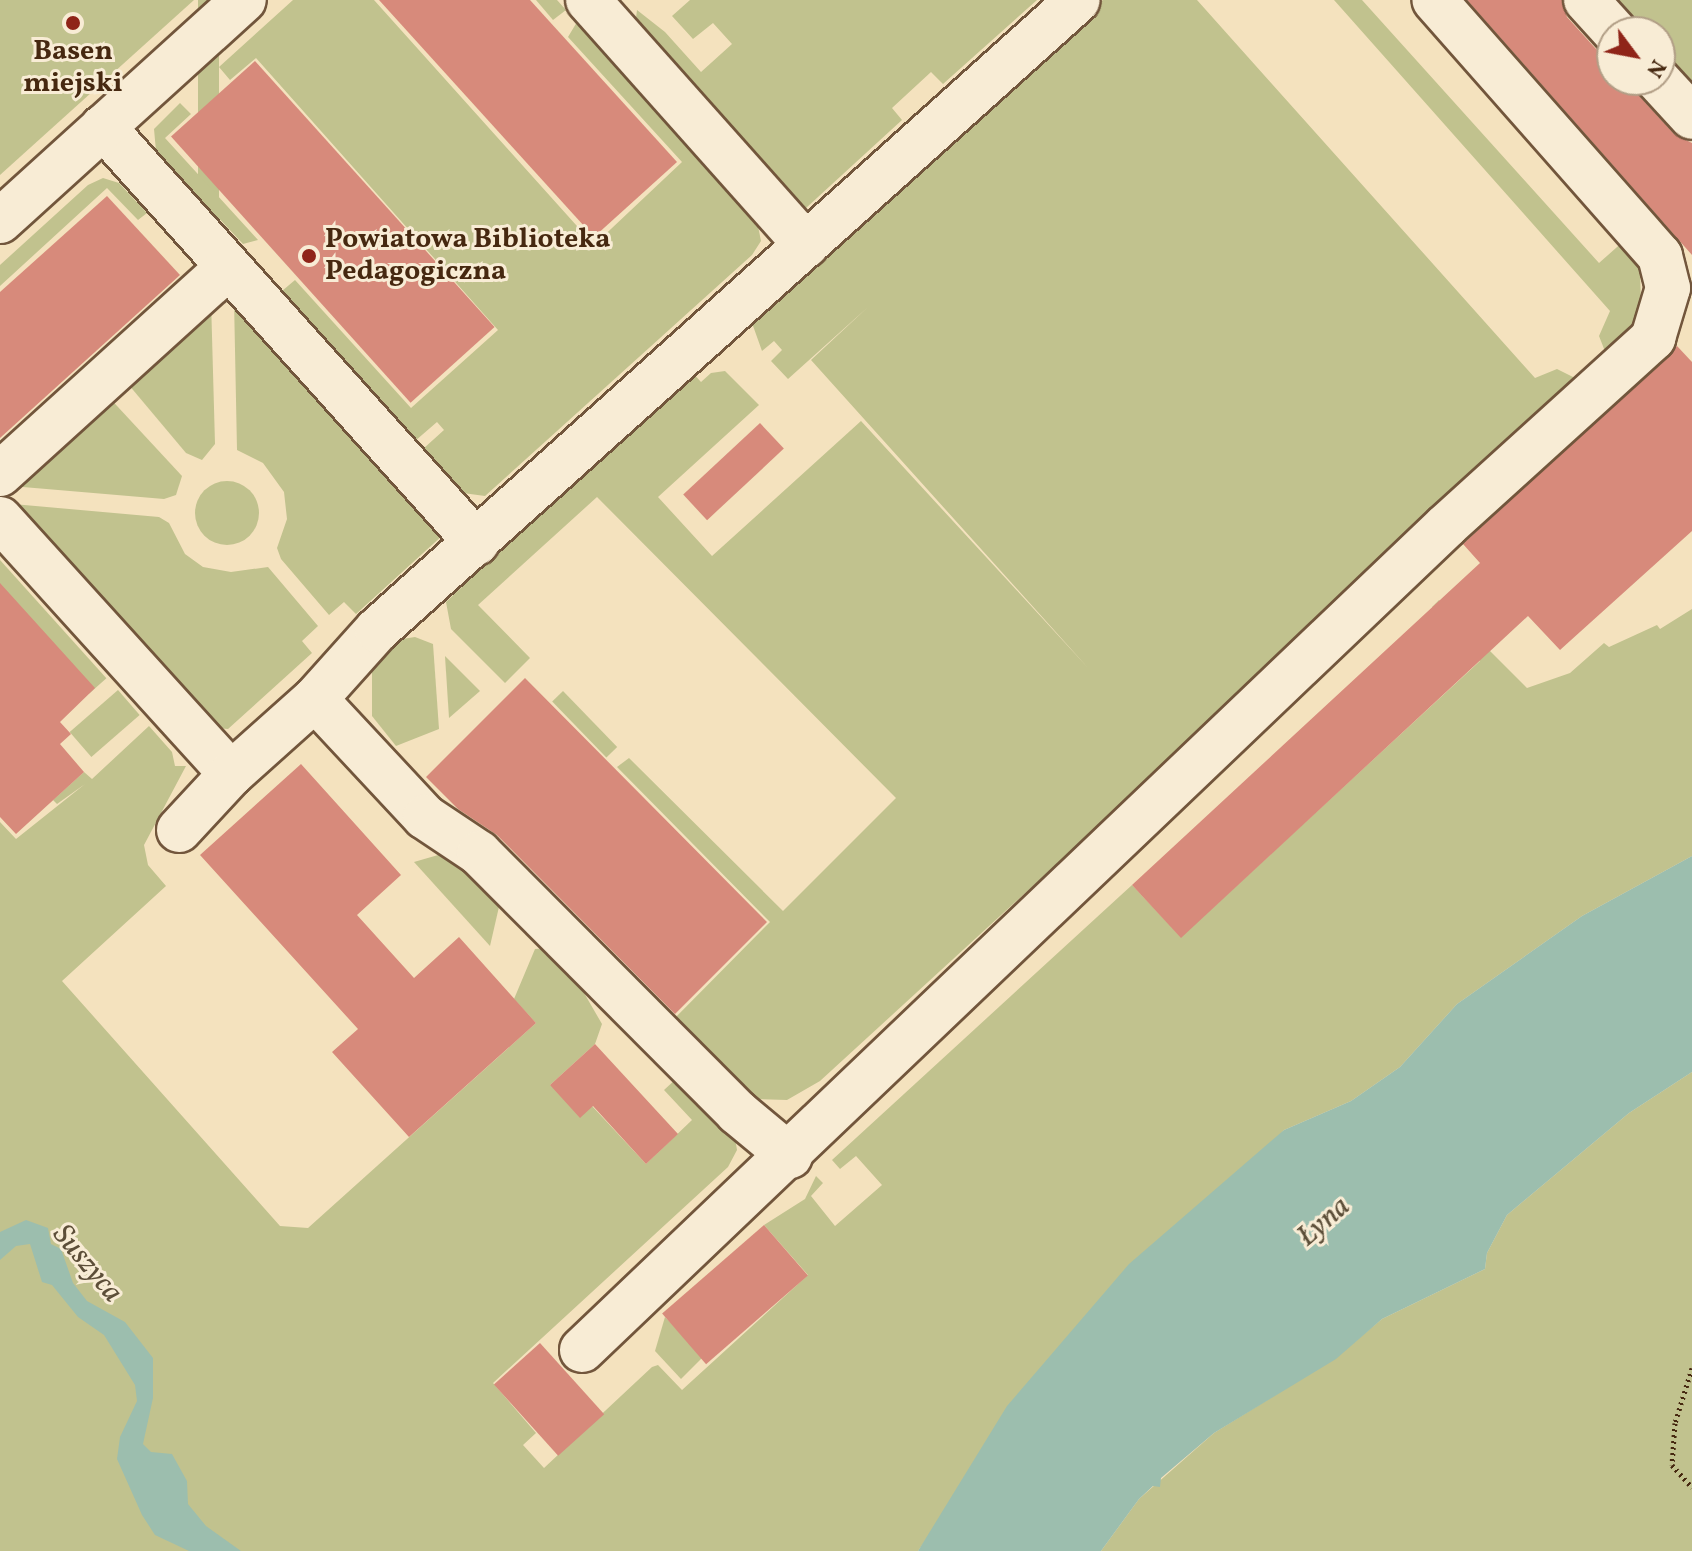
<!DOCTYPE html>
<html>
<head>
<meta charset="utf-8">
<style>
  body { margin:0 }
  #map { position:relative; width:1692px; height:1551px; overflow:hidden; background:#f4e2be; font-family:Vollkorn,serif }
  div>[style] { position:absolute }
  .green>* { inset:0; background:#c1c28e; transform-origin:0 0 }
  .round { border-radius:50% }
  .water>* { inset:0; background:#9cbeae }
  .building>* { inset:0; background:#d78a7b; transform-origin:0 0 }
  .path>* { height:5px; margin-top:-2.5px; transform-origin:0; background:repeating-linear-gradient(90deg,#462810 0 2px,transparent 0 6px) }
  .roads { filter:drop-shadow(2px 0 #72563c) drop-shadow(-2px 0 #72563c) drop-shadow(0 2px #72563c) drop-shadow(0 -2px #72563c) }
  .minor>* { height:44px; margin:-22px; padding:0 22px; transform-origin:22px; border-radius:22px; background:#f8ecd5 }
  .dots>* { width:22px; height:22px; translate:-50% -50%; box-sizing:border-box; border:4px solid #f8ecd5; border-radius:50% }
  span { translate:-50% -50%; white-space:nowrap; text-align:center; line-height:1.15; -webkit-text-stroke:6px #f8ecd5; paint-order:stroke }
  .poi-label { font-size:28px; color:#462810; font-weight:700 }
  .left { translate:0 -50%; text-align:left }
  .water-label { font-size:30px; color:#5c4e38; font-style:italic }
  .north { position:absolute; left:1596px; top:16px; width:80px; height:80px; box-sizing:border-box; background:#f8ecd5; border:2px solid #b19e86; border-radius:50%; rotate:122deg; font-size:22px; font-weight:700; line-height:32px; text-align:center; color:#462810 }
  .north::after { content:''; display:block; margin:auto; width:28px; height:36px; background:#8f2418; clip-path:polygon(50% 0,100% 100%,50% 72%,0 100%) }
</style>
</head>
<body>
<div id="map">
  <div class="green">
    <i style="clip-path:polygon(0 0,194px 0,0 175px)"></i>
    <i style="left:198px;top:0;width:21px;height:267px"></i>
    <i style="clip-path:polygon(293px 0,374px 0,594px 245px,682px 162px,568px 37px,577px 22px,758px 226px,761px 241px,752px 255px,485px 496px,463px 493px,423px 449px,444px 430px,437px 422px,415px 441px,282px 291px,295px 280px,411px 408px,498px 330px,256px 58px,230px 80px,219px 67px)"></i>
    <i style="clip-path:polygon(536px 0,557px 0,566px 10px,553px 20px)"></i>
    <i style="clip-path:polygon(690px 0,1037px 0,943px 84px,931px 72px,892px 108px,902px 120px,806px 208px,796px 205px,635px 26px,637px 10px,665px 32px,701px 72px,732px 44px,713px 23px,693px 39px,672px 16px)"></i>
    <i style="clip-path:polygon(1103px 0,1197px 0,1535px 378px,1557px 369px,1583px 382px,820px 1081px,787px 1100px,757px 1099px,670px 1023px,770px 922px,617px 767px,629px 758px,783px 911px,896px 798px,597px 497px,478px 605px,530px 658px,505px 683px,451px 629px,446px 602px,691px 371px,701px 382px,711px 373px,725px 371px,759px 405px,658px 497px,712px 556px,861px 421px,1089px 669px,811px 360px,868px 307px,788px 379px,771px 361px,782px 350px,774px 341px,762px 351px,752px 323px,752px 316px)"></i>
    <i style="clip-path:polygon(1334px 0,1362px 0,1599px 263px,1625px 240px,1640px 272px,1641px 303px,1631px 331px,1608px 359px,1599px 336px,1610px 311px)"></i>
    <i style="clip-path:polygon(1607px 0,1692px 0,1692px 94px,1660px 58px,1660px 32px,1636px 32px)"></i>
    <i style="clip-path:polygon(180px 103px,191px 114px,165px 138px,258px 240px,243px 244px,156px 151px,154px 129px)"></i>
    <i style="clip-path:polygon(103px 178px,119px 183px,147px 213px,138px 220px,107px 188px,0 286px,0 265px,88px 185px)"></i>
    <i style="clip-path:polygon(211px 300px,215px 444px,202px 460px,186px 453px,123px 378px)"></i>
    <i style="clip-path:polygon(234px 300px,444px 534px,356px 614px,344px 602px,329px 615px,281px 559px,277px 548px,287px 519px,284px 492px,263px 463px,237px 450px)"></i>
    <i style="clip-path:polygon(105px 393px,182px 476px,176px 495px,164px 499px,11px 486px)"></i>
    <i class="round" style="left:195px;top:481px;width:64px;height:64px"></i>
    <i style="clip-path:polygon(13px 504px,159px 517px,169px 523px,185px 554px,203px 567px,231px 572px,268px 567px,318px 626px,302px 641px,312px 653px,228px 729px,216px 728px)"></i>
    <i style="left:0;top:560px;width:159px;height:23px;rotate:48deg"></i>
    <i style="clip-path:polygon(1439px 600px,1527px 688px,1570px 673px,1604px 643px,1609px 647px,1657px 625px,1660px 629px,1692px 609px,1692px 856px,1582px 916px,1457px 1004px,1400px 1067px,1351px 1101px,1284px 1130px,946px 1511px,918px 1551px,0 1551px,0 822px,16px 839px,85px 784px,57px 804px,53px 800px,84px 772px,92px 779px,149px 726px,172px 752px,175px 766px,186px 766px,144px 845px,148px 865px,166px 886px,62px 981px,280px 1226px,308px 1228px,536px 1023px,514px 999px,535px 949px,550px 948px,569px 967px,602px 1024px,595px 1044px,550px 1085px,592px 1106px,646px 1164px,692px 1120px,664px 1090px,677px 1078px,735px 1138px,737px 1150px,728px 1167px,493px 1383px,536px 1433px,523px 1445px,544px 1468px,652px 1367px,658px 1365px,682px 1390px,808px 1275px,764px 1225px,805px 1199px,816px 1176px,823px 1183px,811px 1196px,835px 1226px,882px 1185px,856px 1156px,840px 1169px,832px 1160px,1132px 885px,1181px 937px,1480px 661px,1432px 607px)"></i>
    <i style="clip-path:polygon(415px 637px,433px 644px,439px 729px,396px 746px,372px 716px,372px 672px,396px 640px)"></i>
    <i style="clip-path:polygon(445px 656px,480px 691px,449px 718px)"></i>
    <i style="left:118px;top:690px;width:33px;height:64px;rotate:49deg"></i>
    <i style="left:563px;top:691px;width:78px;height:15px;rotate:46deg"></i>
    <i style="clip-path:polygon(445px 853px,501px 898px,490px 946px,414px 862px)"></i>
    <i style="clip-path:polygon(1692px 1072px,1692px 1551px,1101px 1551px,1139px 1499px,1214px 1433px,1335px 1358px,1382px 1319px,1485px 1269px,1487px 1253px,1507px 1215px,1629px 1113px)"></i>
    <i style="clip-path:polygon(665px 1317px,703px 1357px,681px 1379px,655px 1351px)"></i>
  </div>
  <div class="water">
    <i style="clip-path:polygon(1692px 856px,1692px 1072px,1629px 1113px,1507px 1215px,1487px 1253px,1485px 1269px,1382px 1319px,1336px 1359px,1214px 1433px,1161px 1478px,1160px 1487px,1153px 1486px,1139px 1499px,1101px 1551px,918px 1551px,1007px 1406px,1129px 1264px,1284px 1130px,1351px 1101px,1400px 1067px,1457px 1004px,1582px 916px)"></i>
    <i style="clip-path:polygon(26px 1220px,48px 1228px,51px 1244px,61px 1249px,73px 1283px,87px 1301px,125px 1322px,153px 1358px,153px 1398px,143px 1444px,151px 1452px,172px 1454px,187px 1481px,188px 1504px,206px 1526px,241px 1551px,189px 1551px,155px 1535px,142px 1515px,117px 1459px,120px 1437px,137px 1401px,135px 1385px,104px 1335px,78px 1317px,52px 1285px,42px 1282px,30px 1244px,16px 1246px,0 1260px,0 1232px)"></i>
  </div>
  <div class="building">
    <i style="clip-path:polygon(379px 0,530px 0,677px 162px,594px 237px)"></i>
    <i style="clip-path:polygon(1467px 0,1562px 0,1567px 17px,1596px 49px,1612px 56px,1612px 80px,1634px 80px,1640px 97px,1674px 134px,1692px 143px,1692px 255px)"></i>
    <i style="left:255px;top:61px;width:358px;height:113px;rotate:48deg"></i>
    <i style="clip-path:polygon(107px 196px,180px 275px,0 438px,0 292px)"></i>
    <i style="clip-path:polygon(1677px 346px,1692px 362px,1692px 531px,1560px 650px,1528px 616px,1181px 938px,1132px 885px,1480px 563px,1463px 544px)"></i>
    <i style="left:760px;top:423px;width:35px;height:105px;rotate:47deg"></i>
    <i style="clip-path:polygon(0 583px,95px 688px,60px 722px,71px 734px,60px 744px,84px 772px,16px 834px,0 817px)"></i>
    <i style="clip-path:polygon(525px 678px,767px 922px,675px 1014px,497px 835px,458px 809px,426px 777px)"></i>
    <i style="clip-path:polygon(301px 764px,401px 875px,357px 915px,414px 978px,459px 937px,536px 1023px,409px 1137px,332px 1052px,358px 1029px,200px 855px)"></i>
    <i style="clip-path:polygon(595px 1044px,678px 1134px,646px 1164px,593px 1106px,580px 1118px,550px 1085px)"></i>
    <i style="left:764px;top:1225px;width:67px;height:135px;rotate:49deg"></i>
    <i style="left:540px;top:1343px;width:96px;height:62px;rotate:48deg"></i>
  </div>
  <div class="path">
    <i style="left:1692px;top:1368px;width:58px;rotate:107.2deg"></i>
    <i style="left:1675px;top:1423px;width:42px;rotate:94.1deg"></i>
    <i style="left:1672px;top:1465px;width:30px;rotate:48deg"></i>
  </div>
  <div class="roads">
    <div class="minor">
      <i style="left:588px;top:0;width:328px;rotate:48.3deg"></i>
      <i style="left:1586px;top:0;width:43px;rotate:47.8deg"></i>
      <i style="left:1658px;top:80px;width:50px;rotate:47.4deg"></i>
      <i style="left:103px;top:127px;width:559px;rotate:48.04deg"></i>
      <i style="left:0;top:221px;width:329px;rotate:-42.2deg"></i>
      <i style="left:0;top:474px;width:308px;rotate:-42.2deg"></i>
      <i style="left:0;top:519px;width:344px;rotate:47.8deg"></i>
      <i style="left:231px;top:774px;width:113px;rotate:-41.8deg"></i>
      <i style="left:315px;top:699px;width:93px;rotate:-48.1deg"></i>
      <i style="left:377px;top:630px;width:942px;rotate:-41.95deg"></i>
      <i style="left:315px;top:699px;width:161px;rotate:47deg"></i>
      <i style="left:425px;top:817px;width:65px;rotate:33.7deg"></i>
      <i style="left:479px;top:853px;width:366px;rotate:45.1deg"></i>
      <i style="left:737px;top:1112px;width:69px;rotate:39.7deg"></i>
      <i style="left:179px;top:830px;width:76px;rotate:-47.1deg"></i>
      <i style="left:582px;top:1350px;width:1194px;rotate:-43.64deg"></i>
      <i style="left:1446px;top:526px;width:280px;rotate:-42.2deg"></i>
      <i style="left:1653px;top:338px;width:52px;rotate:-73.3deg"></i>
      <i style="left:1668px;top:288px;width:33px;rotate:-104deg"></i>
      <i style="left:1660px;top:256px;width:341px;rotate:-131.4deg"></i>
    </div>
  </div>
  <div class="dots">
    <i style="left:73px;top:23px;background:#8f2418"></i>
    <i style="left:309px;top:256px;background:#8f2418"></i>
  </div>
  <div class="poi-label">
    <span style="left:73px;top:68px">Basen<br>miejski</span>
    <span class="left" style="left:325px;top:256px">Powiatowa Biblioteka<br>Pedagogiczna</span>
  </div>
  <div class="water-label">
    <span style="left:1324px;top:1222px;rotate:-41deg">Łyna</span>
    <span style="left:87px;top:1264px;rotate:50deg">Suszyca</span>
  </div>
  <div class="north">N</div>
</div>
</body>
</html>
